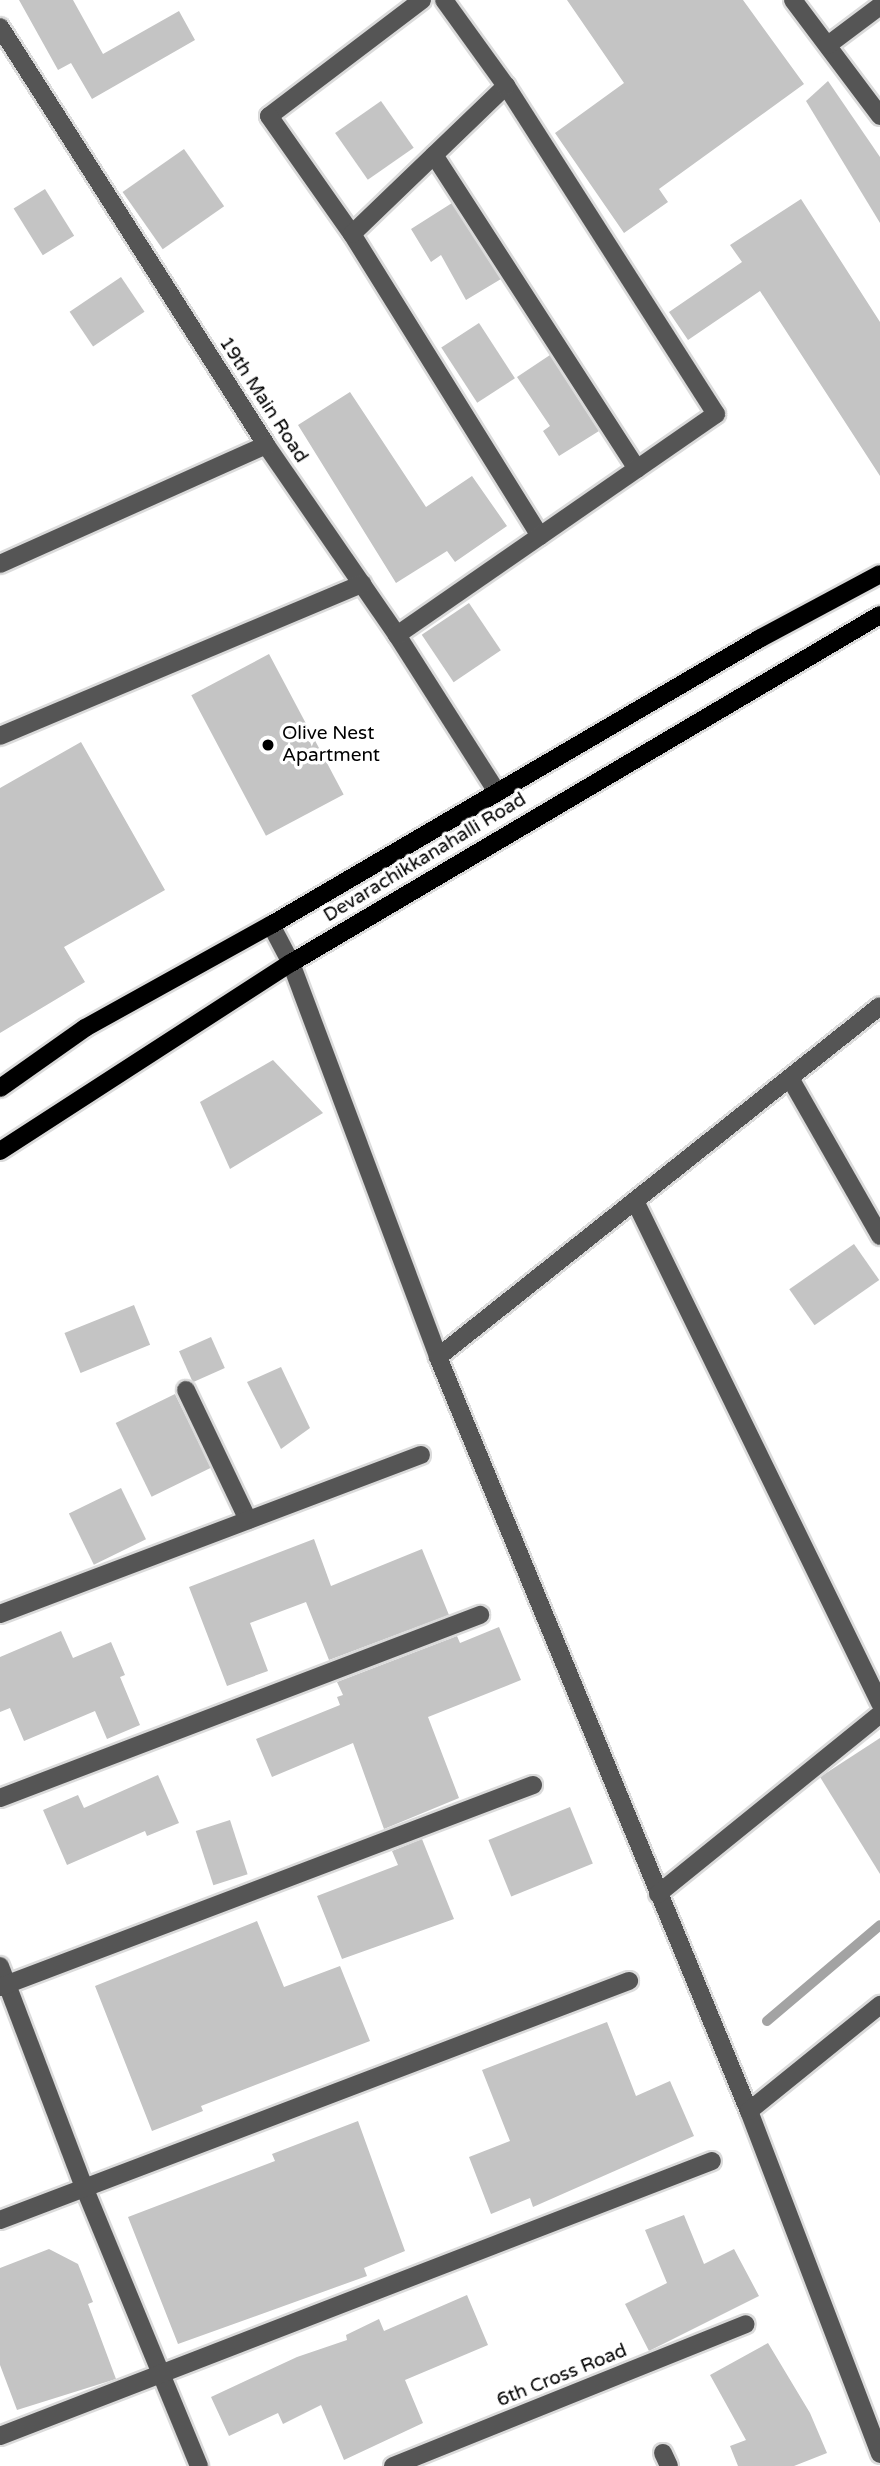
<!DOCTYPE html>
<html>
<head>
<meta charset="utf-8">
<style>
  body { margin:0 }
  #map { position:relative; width:880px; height:2466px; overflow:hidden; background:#fff; font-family:"Varela Round",sans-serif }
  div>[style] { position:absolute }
  .stream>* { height:10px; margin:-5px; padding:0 5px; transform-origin:5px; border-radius:5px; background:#a3a3a3 }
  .building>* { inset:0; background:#c4c4c4; transform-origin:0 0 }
  .roads { filter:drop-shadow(2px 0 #dbdbdb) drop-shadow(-2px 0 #dbdbdb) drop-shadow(0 2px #dbdbdb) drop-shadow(0 -2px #dbdbdb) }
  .minor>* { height:18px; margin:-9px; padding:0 9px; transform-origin:9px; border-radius:9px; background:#555 }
  .major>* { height:18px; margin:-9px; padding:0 9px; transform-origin:9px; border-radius:9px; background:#000 }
  .dots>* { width:19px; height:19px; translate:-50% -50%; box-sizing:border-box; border:4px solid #fff; border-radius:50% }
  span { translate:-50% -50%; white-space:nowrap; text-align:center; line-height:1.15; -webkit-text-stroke:7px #fff; paint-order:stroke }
  .street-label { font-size:19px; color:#000 }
  .poi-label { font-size:19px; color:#000 }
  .left { translate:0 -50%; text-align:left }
</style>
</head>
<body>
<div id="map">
  <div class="stream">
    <i style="left:767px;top:2021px;width:148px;rotate:-40.3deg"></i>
  </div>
  <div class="building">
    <i style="clip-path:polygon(19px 0,73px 0,103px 54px,179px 11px,195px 40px,92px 99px,71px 63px,58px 70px)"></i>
    <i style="clip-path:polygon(567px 0,743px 0,804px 84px,659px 189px,668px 202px,624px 233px,555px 133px,624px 83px)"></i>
    <i style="clip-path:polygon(828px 81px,880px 157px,880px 223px,806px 101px)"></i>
    <i style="left:381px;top:101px;width:57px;height:56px;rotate:55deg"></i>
    <i style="left:184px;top:149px;width:70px;height:75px;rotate:55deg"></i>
    <i style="left:45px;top:189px;width:55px;height:37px;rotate:58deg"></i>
    <i style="clip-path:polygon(801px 199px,880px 322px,880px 476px,760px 291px,688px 340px,669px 312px,742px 262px,730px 245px)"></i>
    <i style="clip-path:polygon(452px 203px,501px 279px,466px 300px,441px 255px,431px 262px,411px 229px)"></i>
    <i style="left:121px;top:277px;width:42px;height:62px;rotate:56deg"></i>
    <i style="left:479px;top:323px;width:66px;height:45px;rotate:57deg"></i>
    <i style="clip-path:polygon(550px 355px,599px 431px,559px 456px,543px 431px,550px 426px,517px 377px)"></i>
    <i style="clip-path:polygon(350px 392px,426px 507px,472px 476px,507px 526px,455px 562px,447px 551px,396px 583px,298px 425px)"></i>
    <i style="left:469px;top:603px;width:57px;height:57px;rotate:56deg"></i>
    <i style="left:269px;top:654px;width:159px;height:88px;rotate:62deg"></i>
    <i style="clip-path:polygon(81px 742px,165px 890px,64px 947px,85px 982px,0 1033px,0 788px)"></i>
    <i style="clip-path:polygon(273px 1060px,323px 1113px,230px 1169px,200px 1102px)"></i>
    <i style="left:854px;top:1244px;width:44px;height:79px;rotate:55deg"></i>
    <i style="left:134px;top:1305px;width:43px;height:75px;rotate:68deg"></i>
    <i style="left:211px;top:1337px;width:34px;height:35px;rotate:66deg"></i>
    <i style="clip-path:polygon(281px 1367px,310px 1428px,281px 1449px,247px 1382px)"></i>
    <i style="left:175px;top:1394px;width:82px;height:66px;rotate:64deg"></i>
    <i style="left:121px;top:1488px;width:57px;height:58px;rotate:64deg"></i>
    <i style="clip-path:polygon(314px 1539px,331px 1586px,422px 1549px,449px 1615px,329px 1660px,306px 1602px,250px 1623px,268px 1671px,227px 1686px,189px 1587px)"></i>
    <i style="clip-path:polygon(499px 1627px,521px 1680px,428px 1717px,459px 1798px,384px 1829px,353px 1743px,272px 1777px,256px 1739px,340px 1705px,337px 1697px,343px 1695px,337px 1682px,457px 1636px,460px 1643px)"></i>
    <i style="clip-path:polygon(61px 1631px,73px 1658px,111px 1642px,125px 1675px,120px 1677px,140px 1725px,107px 1739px,95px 1711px,24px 1741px,10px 1708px,0 1712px,0 1657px)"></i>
    <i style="clip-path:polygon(880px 1738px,880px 1874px,820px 1777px)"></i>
    <i style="clip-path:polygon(158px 1775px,179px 1823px,147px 1836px,145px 1831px,67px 1865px,43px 1810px,78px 1795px,84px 1808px)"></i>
    <i style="left:570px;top:1807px;width:61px;height:88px;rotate:68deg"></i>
    <i style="left:230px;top:1820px;width:57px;height:36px;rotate:72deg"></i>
    <i style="clip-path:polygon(422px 1839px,454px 1919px,342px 1959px,317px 1896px,398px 1865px,392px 1851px)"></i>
    <i style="clip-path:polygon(257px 1921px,284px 1987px,340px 1966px,370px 2041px,201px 2106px,203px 2111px,152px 2131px,95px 1986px)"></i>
    <i style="clip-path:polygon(607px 2022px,636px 2096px,670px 2081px,694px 2136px,533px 2207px,530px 2198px,491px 2214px,469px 2157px,510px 2141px,482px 2070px)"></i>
    <i style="clip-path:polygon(358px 2121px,405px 2251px,364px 2268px,367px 2276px,178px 2344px,128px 2217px,275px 2161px,272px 2154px)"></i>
    <i style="clip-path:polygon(684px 2215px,704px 2264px,734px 2249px,759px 2296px,649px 2351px,625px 2304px,667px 2283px,645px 2230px)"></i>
    <i style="clip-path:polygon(49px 2249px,78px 2264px,93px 2302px,88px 2304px,116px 2379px,17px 2410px,0 2365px,0 2268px)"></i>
    <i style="clip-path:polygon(467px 2295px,488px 2345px,405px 2380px,423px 2423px,344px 2460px,321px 2405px,283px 2424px,278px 2413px,229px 2436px,211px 2397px,297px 2357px,347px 2340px,346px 2335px,379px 2319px,384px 2331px)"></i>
    <i style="clip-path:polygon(768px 2343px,810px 2413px,827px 2453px,794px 2466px,738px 2466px,730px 2446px,746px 2440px,710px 2375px)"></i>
  </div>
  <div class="roads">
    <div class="minor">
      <i style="left:422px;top:0;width:192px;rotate:142.8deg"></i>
      <i style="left:269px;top:116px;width:144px;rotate:54.9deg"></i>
      <i style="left:352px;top:234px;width:356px;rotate:58.1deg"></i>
      <i style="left:793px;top:0;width:145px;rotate:53.1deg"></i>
      <i style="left:0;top:27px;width:495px;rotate:57.5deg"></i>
      <i style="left:266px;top:445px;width:231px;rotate:55.4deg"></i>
      <i style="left:397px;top:635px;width:186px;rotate:57.5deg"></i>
      <i style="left:828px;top:45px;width:65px;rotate:-36.9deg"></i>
      <i style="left:434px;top:155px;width:374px;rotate:57.1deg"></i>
      <i style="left:352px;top:234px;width:214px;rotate:-43.9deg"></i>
      <i style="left:0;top:564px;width:291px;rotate:-24.1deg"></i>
      <i style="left:397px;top:635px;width:388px;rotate:-34.7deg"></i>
      <i style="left:716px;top:414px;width:389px;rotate:-122.6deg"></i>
      <i style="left:506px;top:86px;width:106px;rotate:-125.8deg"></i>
      <i style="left:0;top:736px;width:393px;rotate:-22.8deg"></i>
      <i style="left:271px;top:925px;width:43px;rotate:62.2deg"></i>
      <i style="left:291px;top:963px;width:421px;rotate:69.5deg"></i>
      <i style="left:438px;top:1357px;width:816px;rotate:67.59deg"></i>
      <i style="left:749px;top:2111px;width:367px;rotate:69.1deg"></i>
      <i style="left:790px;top:1078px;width:182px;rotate:60.3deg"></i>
      <i style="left:635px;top:1201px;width:559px;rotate:63.99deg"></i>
      <i style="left:438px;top:1357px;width:564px;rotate:-38.45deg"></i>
      <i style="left:186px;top:1390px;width:144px;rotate:64.5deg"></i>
      <i style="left:0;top:1614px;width:450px;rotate:-20.7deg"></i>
      <i style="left:0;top:1798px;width:514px;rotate:-20.87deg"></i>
      <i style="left:658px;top:1894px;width:286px;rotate:-39deg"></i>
      <i style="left:0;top:1966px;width:236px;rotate:69.2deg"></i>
      <i style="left:84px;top:2187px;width:302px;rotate:67.6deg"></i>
      <i style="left:0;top:1987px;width:570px;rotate:-20.76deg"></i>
      <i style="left:749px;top:2111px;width:169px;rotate:-39deg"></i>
      <i style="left:0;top:2220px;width:673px;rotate:-20.81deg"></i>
      <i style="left:0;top:2436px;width:763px;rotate:-21.12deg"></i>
      <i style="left:663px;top:2453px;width:14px;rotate:65deg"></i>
      <i style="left:393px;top:2466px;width:380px;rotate:-21.9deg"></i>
    </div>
    <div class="major">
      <i style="left:0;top:1088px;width:104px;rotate:-35.2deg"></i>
      <i style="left:85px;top:1028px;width:213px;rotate:-29deg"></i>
      <i style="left:271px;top:925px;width:566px;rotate:-30.37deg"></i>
      <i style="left:759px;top:639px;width:137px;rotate:-28.2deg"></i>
      <i style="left:0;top:1151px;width:346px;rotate:-32.9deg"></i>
      <i style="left:291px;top:963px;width:684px;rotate:-30.58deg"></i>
    </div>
  </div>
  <div class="dots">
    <i style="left:268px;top:745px;background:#000"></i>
  </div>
  <div class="street-label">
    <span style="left:263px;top:400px;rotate:57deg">19th Main Road</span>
    <span style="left:425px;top:858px;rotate:-31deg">Devarachikkanahalli Road</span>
    <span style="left:562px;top:2376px;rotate:-22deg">6th Cross Road</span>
  </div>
  <div class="poi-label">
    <span class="left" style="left:282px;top:745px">Olive Nest<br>Apartment</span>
  </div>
</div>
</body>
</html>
